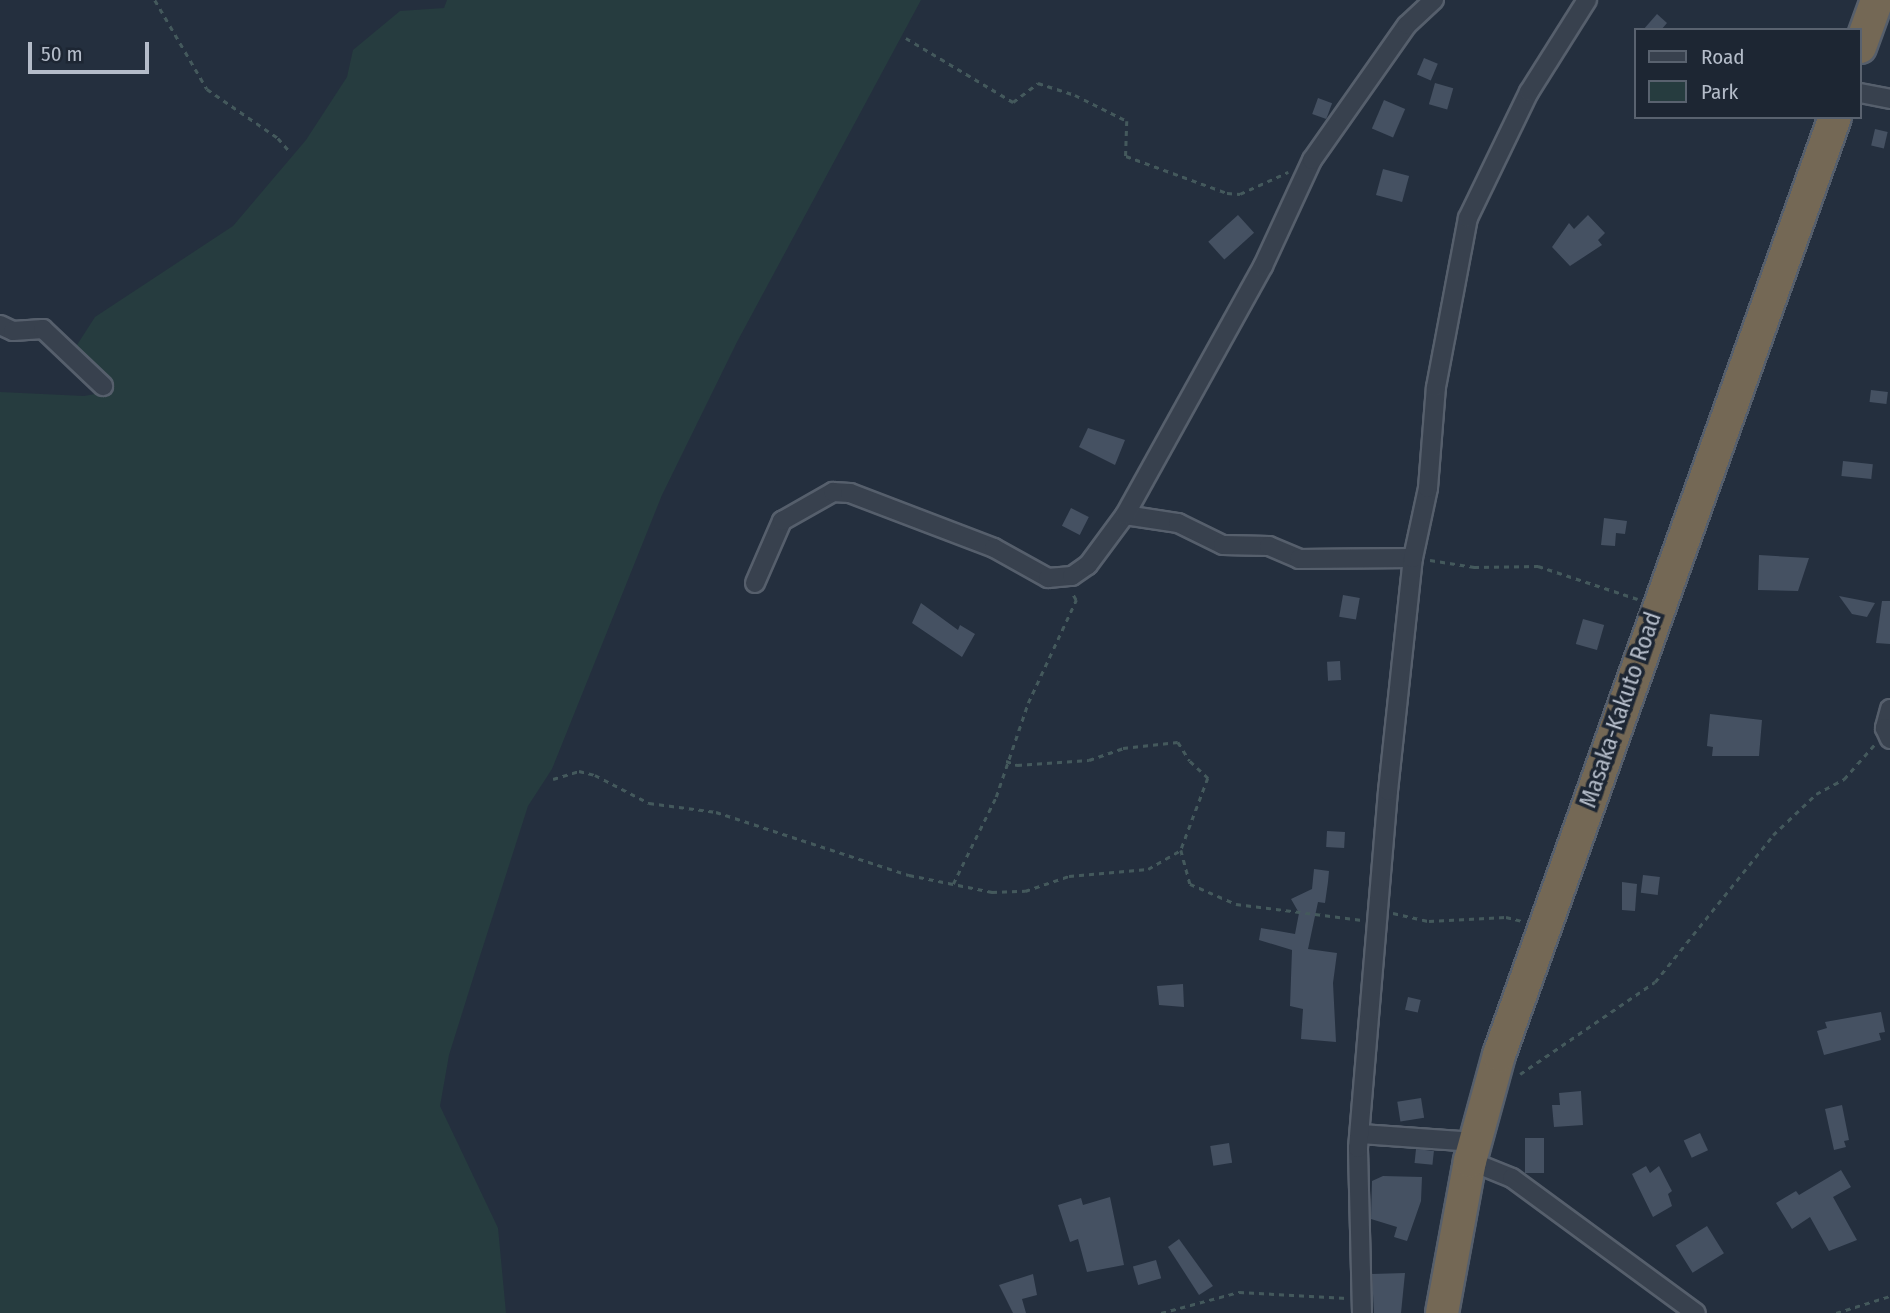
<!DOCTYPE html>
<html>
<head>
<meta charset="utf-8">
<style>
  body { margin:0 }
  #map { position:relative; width:1890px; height:1313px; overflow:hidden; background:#242f3e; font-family:"Fira Sans Condensed",sans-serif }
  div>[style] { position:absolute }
  .green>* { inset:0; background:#263c3f }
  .building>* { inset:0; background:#455162; transform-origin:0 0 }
  .path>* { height:2.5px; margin-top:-1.25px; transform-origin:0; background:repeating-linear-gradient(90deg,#44595c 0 5px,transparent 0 10px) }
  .roads { filter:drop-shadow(2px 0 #565f6c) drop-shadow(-2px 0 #565f6c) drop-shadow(0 2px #565f6c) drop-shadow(0 -2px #565f6c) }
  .street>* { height:18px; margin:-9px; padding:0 9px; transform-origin:9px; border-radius:9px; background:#38414e }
  .highway>* { height:32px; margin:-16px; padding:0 16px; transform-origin:16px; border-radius:16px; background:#746855 }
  span { translate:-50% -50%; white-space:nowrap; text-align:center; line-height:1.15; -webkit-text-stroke:7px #1d2633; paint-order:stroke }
  .street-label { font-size:24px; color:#b4bcc9 }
  .legend { position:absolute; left:1634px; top:28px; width:228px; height:91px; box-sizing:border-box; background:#1d2633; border:2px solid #59626f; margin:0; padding:9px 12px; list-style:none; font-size:21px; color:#b4bcc9 }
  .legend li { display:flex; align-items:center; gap:14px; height:35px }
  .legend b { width:35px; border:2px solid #59626f }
  .scale { position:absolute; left:28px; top:42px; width:121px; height:32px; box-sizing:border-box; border:4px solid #b4bcc9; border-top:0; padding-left:9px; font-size:21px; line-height:24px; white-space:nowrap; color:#b4bcc9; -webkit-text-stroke:5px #1d2633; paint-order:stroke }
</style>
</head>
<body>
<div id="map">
  <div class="green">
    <i style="clip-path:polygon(447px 0,921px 0,737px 342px,662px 495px,552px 769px,528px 806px,480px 956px,449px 1055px,440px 1106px,498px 1228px,506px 1313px,0 1313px,0 392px,84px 396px,112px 391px,75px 348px,95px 317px,233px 226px,306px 140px,347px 77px,353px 50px,400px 11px,444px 8px)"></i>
  </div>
  <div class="building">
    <i style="clip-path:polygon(1657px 14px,1667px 23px,1661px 30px,1643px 30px)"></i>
    <i style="left:1424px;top:58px;width:15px;height:18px;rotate:23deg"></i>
    <i style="left:1435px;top:83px;width:19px;height:22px;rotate:16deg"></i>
    <i style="left:1318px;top:98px;width:15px;height:17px;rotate:20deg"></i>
    <i style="left:1384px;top:100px;width:23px;height:31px;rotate:23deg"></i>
    <i style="left:1875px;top:129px;width:13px;height:17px;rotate:13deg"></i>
    <i style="left:1383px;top:169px;width:27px;height:27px;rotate:15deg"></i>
    <i style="left:1238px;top:215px;width:24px;height:40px;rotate:48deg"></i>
    <i style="clip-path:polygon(1588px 215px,1605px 233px,1598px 240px,1602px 245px,1570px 266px,1552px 247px,1569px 223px,1574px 229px)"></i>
    <i style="left:1871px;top:390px;width:17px;height:12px;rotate:7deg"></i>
    <i style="clip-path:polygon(1088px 428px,1125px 440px,1115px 465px,1079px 447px)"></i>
    <i style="left:1843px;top:461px;width:30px;height:15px;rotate:6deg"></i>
    <i style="left:1071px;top:508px;width:20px;height:20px;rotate:27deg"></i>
    <i style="clip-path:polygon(1604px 518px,1627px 521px,1625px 534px,1616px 533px,1615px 546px,1601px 545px)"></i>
    <i style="clip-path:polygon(1759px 555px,1809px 558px,1798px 591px,1758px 590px)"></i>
    <i style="left:1343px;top:595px;width:17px;height:22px;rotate:10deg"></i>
    <i style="clip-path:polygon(1839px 596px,1875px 603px,1867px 617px,1852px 614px)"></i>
    <i style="clip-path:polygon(1882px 601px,1890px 601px,1890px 644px,1876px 643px)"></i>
    <i style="clip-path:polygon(921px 603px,958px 630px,960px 625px,975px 634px,962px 657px,912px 623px)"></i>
    <i style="left:1583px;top:619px;width:22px;height:26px;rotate:16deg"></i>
    <i style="left:1340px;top:661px;width:19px;height:13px;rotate:87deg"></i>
    <i style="clip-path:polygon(1710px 714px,1762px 720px,1759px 756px,1712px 756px,1713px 747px,1707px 746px)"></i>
    <i style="left:1327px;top:831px;width:18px;height:16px;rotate:3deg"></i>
    <i style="clip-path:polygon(1314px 869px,1329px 871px,1328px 882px,1325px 903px,1318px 902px,1308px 949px,1337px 953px,1333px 983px,1336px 1042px,1301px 1039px,1303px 1009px,1290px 1006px,1292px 950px,1259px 940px,1261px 928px,1295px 934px,1299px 913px,1291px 899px,1312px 889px)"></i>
    <i style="left:1643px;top:875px;width:17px;height:18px;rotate:7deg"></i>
    <i style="clip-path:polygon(1622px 882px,1637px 884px,1635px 911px,1622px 910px)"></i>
    <i style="clip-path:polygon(1183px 984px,1184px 1007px,1159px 1005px,1157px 986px)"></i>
    <i style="left:1408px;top:997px;width:13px;height:13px;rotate:13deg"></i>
    <i style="clip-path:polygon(1881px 1012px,1885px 1032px,1879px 1033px,1881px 1040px,1824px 1055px,1817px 1031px,1827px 1028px,1825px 1022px)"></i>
    <i style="clip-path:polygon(1581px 1091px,1583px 1125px,1554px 1127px,1552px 1105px,1560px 1105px,1559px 1093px)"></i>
    <i style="left:1421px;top:1098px;width:20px;height:24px;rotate:81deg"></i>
    <i style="clip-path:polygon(1842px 1105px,1849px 1140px,1844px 1141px,1846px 1147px,1834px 1150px,1825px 1109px)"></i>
    <i style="left:1700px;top:1133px;width:19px;height:18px;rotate:65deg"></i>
    <i style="left:1525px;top:1138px;width:19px;height:35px"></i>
    <i style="left:1229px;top:1143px;width:20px;height:19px;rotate:81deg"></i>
    <i style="left:1416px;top:1149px;width:18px;height:14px;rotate:6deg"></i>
    <i style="clip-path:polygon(1646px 1166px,1650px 1173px,1659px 1166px,1672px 1191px,1668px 1194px,1672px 1206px,1653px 1217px,1632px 1174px)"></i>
    <i style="clip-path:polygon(1841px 1170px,1851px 1187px,1833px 1197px,1857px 1240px,1829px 1251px,1810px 1217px,1792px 1229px,1776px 1203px,1796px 1191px,1799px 1195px)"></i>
    <i style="clip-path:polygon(1383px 1176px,1422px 1177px,1421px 1201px,1407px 1241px,1394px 1237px,1397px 1227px,1371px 1219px,1372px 1181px)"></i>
    <i style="clip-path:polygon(1110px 1197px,1124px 1265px,1087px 1272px,1078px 1239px,1070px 1242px,1058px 1205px,1081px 1198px,1083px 1205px)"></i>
    <i style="left:1707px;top:1226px;width:32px;height:37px;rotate:58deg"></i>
    <i style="clip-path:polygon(1179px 1239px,1213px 1286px,1199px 1295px,1168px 1247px)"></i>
    <i style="left:1156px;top:1260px;width:19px;height:24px;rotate:74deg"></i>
    <i style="clip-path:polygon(1405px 1273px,1401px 1313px,1374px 1313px,1372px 1274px)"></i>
    <i style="clip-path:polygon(1033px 1274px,1037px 1295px,1022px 1299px,1026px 1313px,1013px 1313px,999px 1285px)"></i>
  </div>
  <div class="path">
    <i style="left:155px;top:0;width:103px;rotate:59.7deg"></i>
    <i style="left:207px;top:89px;width:86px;rotate:34.6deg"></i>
    <i style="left:278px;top:138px;width:18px;rotate:49deg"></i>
    <i style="left:906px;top:38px;width:125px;rotate:30.9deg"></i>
    <i style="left:1013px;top:102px;width:31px;rotate:-37deg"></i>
    <i style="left:1038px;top:83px;width:39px;rotate:18deg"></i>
    <i style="left:1075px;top:95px;width:58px;rotate:26.6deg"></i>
    <i style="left:1127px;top:121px;width:35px;rotate:92deg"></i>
    <i style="left:1126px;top:156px;width:108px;rotate:20.1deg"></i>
    <i style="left:1227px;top:193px;width:13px;rotate:4deg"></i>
    <i style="left:1240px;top:194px;width:53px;rotate:-24.6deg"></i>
    <i style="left:1430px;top:560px;width:45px;rotate:9deg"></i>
    <i style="left:1474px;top:567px;width:64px;rotate:-0.9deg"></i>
    <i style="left:1538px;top:566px;width:105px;rotate:18.3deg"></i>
    <i style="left:1006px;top:761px;width:12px;rotate:20deg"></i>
    <i style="left:1017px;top:765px;width:72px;rotate:-4deg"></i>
    <i style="left:1089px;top:760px;width:36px;rotate:-19deg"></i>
    <i style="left:1123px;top:748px;width:55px;rotate:-6.2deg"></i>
    <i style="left:1178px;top:742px;width:22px;rotate:58deg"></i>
    <i style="left:1190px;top:761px;width:25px;rotate:43deg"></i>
    <i style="left:1208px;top:778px;width:77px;rotate:110.6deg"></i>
    <i style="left:1181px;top:850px;width:35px;rotate:75deg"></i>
    <i style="left:1190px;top:884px;width:50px;rotate:23.5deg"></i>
    <i style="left:1236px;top:904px;width:127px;rotate:7.2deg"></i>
    <i style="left:553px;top:779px;width:27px;rotate:-17deg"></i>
    <i style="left:579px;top:771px;width:16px;rotate:14deg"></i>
    <i style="left:595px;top:775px;width:61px;rotate:27.4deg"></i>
    <i style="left:649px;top:803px;width:68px;rotate:7.7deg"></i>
    <i style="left:716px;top:812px;width:203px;rotate:18.1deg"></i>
    <i style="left:909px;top:875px;width:85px;rotate:11.6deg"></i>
    <i style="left:992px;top:892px;width:33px;rotate:-2deg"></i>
    <i style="left:1025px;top:891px;width:46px;rotate:-18.8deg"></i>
    <i style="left:1069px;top:876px;width:79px;rotate:-5.1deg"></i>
    <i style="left:1148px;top:869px;width:38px;rotate:-30deg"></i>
    <i style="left:953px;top:884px;width:97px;rotate:-63.7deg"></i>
    <i style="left:996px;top:797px;width:99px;rotate:-71.2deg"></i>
    <i style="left:1028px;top:703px;width:114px;rotate:-65deg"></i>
    <i style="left:1076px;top:600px;width:8px;rotate:-120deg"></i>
    <i style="left:1393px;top:913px;width:37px;rotate:13deg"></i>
    <i style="left:1429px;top:921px;width:77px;rotate:-3deg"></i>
    <i style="left:1506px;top:917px;width:16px;rotate:14deg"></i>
    <i style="left:1520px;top:1074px;width:163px;rotate:-34.3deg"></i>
    <i style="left:1655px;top:982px;width:189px;rotate:-51.2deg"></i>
    <i style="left:1773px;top:835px;width:59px;rotate:-43.6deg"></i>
    <i style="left:1816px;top:794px;width:32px;rotate:-28deg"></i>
    <i style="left:1844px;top:779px;width:47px;rotate:-48.5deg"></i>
    <i style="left:1161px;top:1313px;width:81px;rotate:-15.1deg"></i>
    <i style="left:1239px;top:1292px;width:108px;rotate:3.2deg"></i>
    <i style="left:1836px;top:1313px;width:57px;rotate:-17.5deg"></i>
  </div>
  <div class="roads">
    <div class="street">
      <i style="left:1860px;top:93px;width:31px;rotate:11deg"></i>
      <i style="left:0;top:325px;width:14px;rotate:25deg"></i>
      <i style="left:13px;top:331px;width:30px;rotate:-4deg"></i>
      <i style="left:43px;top:329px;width:83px;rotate:43.5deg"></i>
      <i style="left:1125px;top:515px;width:54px;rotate:8.6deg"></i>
      <i style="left:1178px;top:523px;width:50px;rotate:26.1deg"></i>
      <i style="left:1223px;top:545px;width:46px;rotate:1.2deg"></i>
      <i style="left:1269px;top:546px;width:33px;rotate:23deg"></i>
      <i style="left:1299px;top:559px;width:114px;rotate:-0.5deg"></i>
      <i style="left:755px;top:583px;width:68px;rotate:-66.5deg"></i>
      <i style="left:782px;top:521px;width:59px;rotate:-29.6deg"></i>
      <i style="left:833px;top:492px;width:17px;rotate:3deg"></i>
      <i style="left:850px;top:493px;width:154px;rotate:20.9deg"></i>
      <i style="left:994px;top:548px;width:62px;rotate:29.1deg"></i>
      <i style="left:1048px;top:578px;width:24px;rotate:-5deg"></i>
      <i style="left:1072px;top:576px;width:19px;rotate:-35deg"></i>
      <i style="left:1088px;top:565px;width:62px;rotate:-53.5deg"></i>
      <i style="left:1125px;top:515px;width:285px;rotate:-61deg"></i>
      <i style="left:1263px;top:266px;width:117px;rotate:-65.2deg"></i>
      <i style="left:1312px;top:160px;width:165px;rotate:-54.9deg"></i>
      <i style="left:1407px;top:25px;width:37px;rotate:-43deg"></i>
      <i style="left:1890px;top:709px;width:20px;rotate:105deg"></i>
      <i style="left:1885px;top:728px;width:12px;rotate:66deg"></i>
      <i style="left:1361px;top:1134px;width:114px;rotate:4deg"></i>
      <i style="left:1470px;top:1161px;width:45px;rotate:22deg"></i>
      <i style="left:1512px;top:1178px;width:228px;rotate:36.3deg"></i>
      <i style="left:1362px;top:1313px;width:165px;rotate:-91.4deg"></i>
      <i style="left:1358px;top:1148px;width:358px;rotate:-85.2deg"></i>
      <i style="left:1388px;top:791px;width:234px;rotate:-83.9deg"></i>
      <i style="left:1413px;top:558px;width:72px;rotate:-77.9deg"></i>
      <i style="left:1428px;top:488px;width:101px;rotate:-85.5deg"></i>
      <i style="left:1436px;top:387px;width:172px;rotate:-79.3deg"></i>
      <i style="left:1468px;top:218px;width:140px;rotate:-64.2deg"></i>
      <i style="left:1529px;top:92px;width:109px;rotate:-57.8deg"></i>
    </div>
    <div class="highway">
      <i style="left:1860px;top:47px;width:50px;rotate:-70.1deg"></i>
      <i style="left:1442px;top:1313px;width:155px;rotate:-79.6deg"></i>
      <i style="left:1470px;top:1161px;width:110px;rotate:-74.7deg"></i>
      <i style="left:1499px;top:1055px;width:996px;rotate:-70.29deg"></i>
    </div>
  </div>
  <div class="street-label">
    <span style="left:1621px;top:710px;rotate:-71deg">Masaka-Kakuto Road</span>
  </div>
  <ul class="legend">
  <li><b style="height:9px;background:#38414e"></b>Road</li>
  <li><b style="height:19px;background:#263c3f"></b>Park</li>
  </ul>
  <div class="scale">50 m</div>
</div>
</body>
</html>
